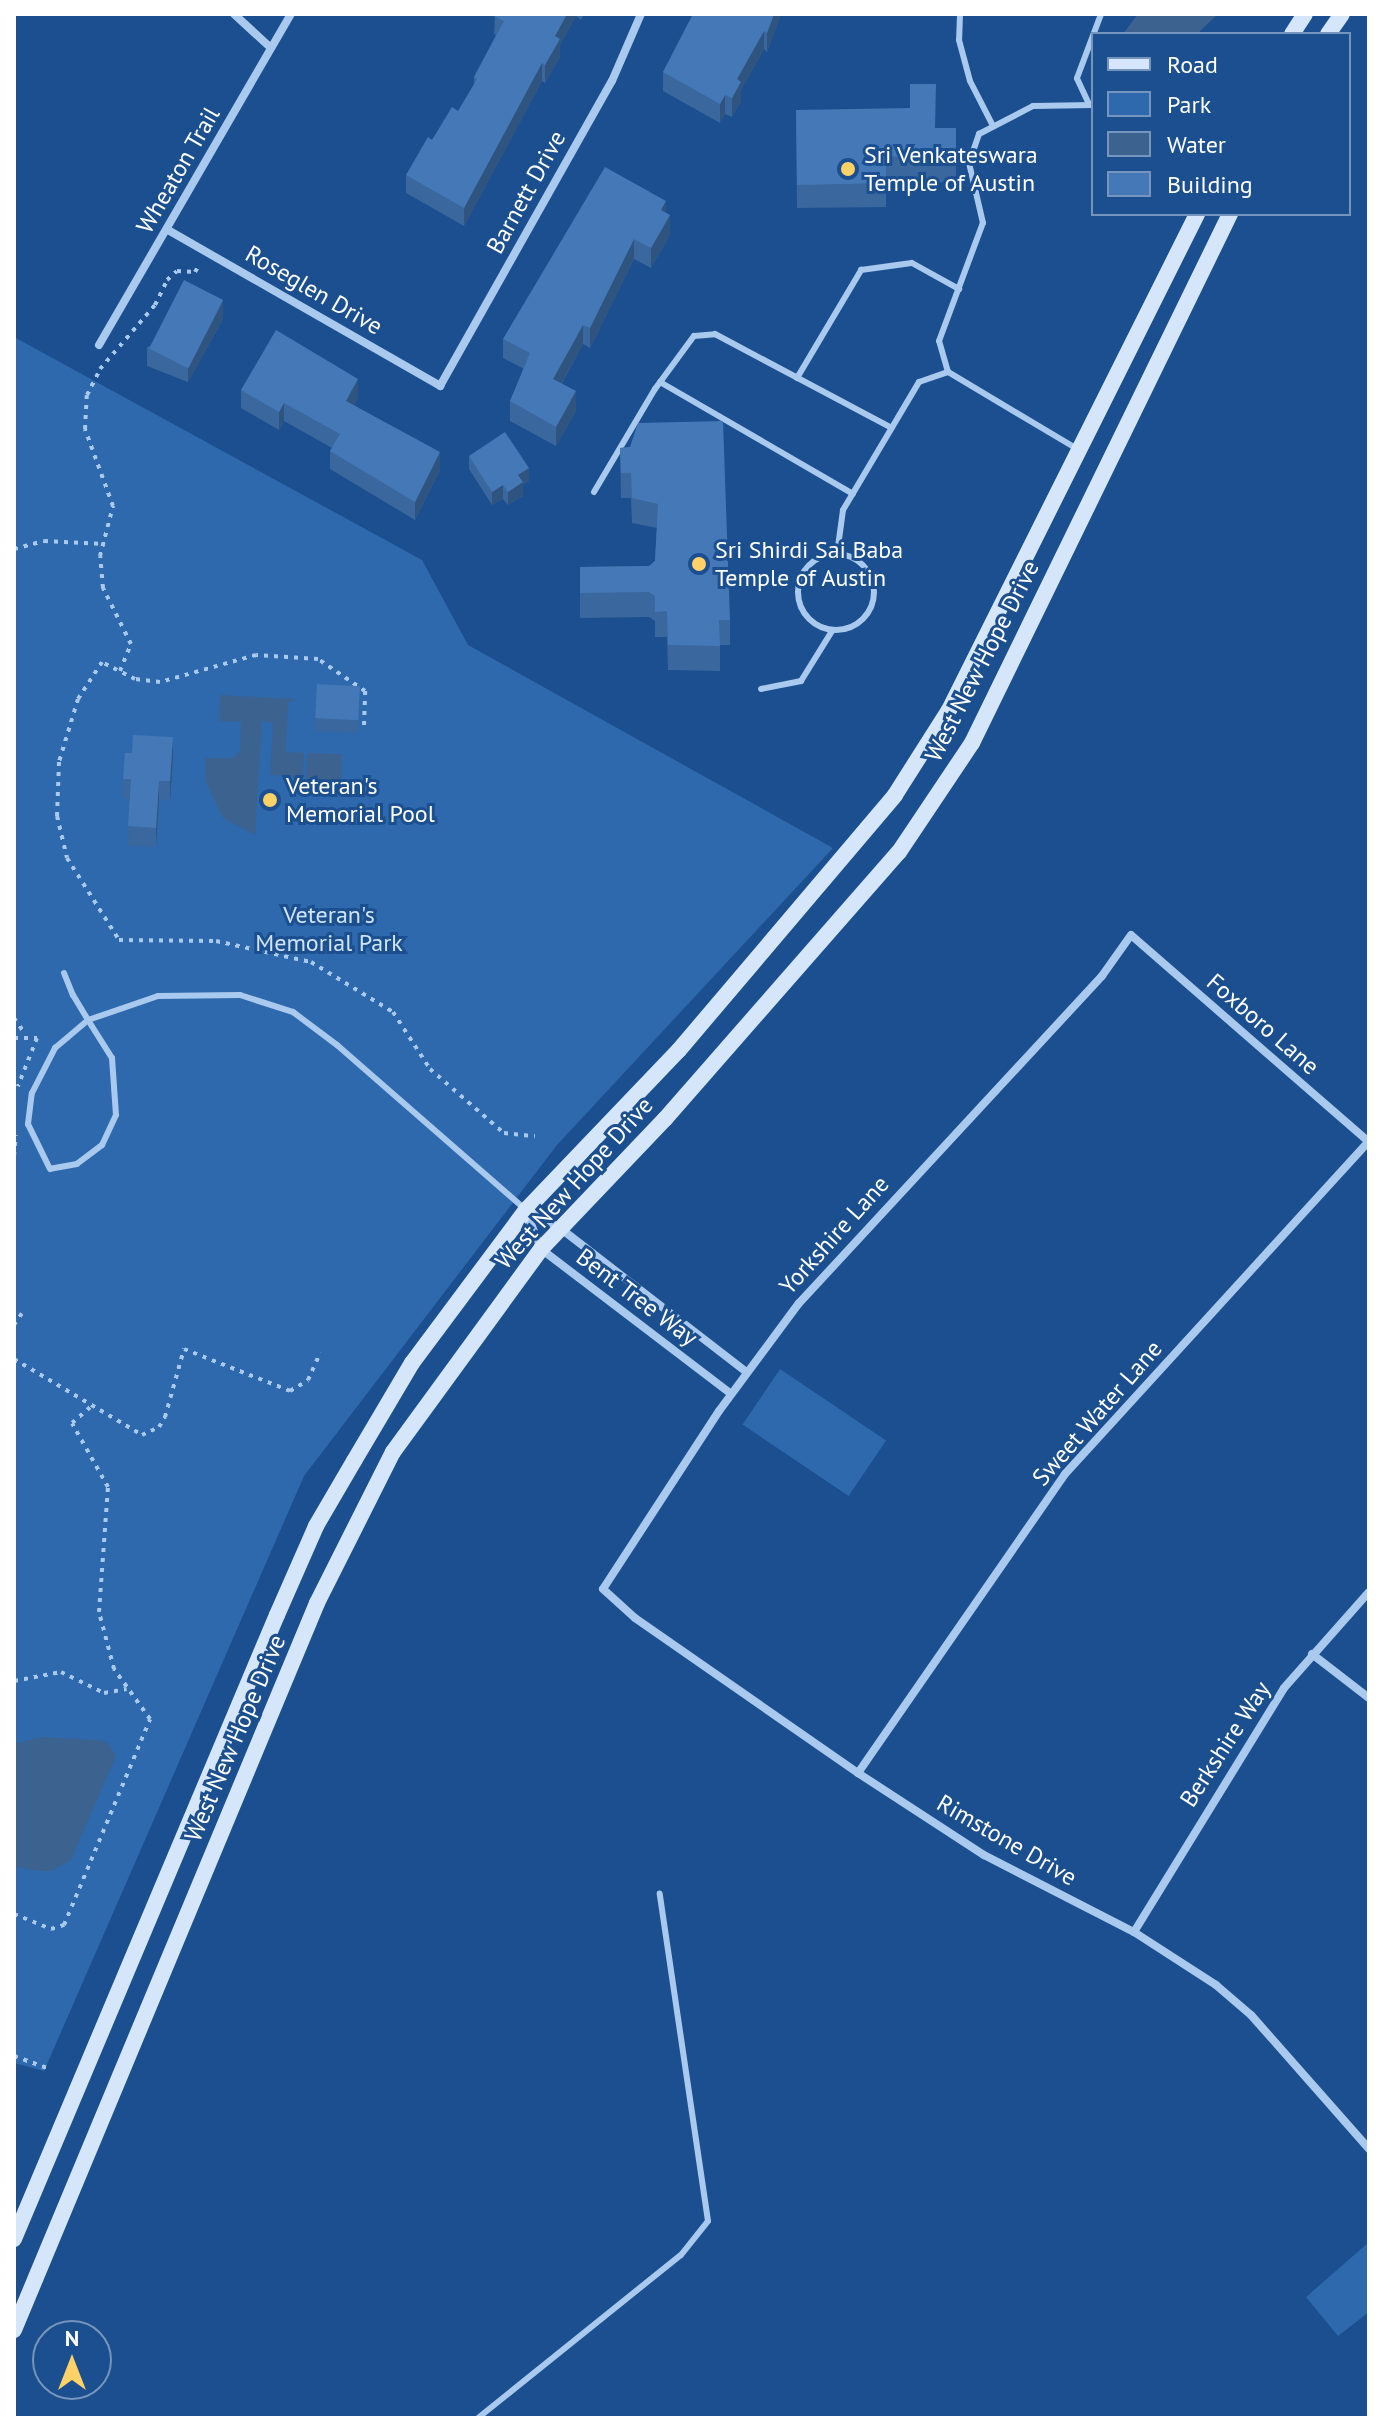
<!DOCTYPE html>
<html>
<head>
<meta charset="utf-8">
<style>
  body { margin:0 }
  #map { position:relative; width:1383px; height:2432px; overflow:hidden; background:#1b4f8f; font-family:"PT Sans",sans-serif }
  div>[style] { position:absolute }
  .green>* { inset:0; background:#2e69ad; transform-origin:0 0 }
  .water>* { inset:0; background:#3c6290; transform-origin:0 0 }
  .path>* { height:4px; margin-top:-2px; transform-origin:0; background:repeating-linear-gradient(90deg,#a9c9ee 0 4px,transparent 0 10px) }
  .lane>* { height:6px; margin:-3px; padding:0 3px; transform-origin:3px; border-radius:3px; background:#a9c9ee }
  .lane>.ring { margin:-3px; padding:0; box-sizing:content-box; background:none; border:6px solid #a9c9ee; border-radius:50% }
  .street>* { height:8px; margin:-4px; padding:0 4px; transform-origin:4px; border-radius:4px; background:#a9c9ee }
  .secondary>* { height:16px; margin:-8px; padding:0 8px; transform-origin:8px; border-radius:8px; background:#d6e6fa }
  .wall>* { inset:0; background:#3a679d }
  .shaded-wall>* { inset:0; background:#305480 }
  .building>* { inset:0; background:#4478b7; transform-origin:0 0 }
  .dots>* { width:22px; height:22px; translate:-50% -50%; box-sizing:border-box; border:4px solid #1b4f8f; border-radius:50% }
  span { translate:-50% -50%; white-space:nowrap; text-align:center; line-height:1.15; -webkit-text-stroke:6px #1b4f8f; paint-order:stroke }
  .poi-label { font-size:24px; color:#fff }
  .left { translate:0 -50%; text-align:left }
  .street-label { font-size:24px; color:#fff }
  .park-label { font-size:24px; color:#cfe3fa }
  .frame { position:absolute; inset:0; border:16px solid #fff; pointer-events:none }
  .legend { position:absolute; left:1091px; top:32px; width:260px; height:184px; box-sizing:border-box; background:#1b4f8f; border:2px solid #7695bc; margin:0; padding:10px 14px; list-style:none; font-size:24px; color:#fff }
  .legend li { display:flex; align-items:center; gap:16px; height:40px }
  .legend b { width:40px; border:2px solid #7695bc }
  .north { position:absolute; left:32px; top:2320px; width:80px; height:80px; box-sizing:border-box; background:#1b4f8f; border:2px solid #7695bc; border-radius:50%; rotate:0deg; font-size:22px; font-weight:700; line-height:32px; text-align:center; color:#fff }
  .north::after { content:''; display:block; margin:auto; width:28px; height:36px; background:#ffd166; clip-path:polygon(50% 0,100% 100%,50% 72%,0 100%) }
</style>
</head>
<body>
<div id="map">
  <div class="green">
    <i style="clip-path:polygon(14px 337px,422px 560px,468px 645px,833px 848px,557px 1145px,304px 1476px,44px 2071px,14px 2063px)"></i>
    <i style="left:780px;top:1369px;width:128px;height:67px;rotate:34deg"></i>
    <i style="clip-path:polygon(1369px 2242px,1369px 2312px,1338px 2336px,1306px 2297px)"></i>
  </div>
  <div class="water">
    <i style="clip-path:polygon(1138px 14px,1218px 14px,1197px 34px,1123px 34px)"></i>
    <i style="clip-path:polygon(220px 695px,296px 699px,288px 703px,286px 752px,304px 753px,303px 776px,296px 776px,296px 784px,292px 776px,270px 775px,273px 723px,262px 721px,255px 835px,223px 818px,205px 780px,205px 758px,233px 758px,240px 751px,241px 722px,219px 721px)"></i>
    <i style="left:307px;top:753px;width:35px;height:39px;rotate:2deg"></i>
    <i style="clip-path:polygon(42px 1737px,97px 1740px,108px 1743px,116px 1756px,71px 1860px,52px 1871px,37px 1871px,14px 1866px,14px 1744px)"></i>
  </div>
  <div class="path">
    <i style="left:14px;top:549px;width:31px;rotate:-15deg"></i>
    <i style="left:44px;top:541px;width:61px;rotate:2.8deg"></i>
    <i style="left:120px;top:671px;width:29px;rotate:-68deg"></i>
    <i style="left:131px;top:644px;width:63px;rotate:-116.6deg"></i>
    <i style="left:103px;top:588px;width:32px;rotate:-95deg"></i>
    <i style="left:100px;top:556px;width:52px;rotate:-75.4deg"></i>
    <i style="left:113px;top:506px;width:82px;rotate:-110deg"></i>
    <i style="left:85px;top:429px;width:34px;rotate:-87deg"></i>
    <i style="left:87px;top:395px;width:29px;rotate:-63deg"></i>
    <i style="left:100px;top:369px;width:84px;rotate:-49.3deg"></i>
    <i style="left:155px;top:305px;width:28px;rotate:-64deg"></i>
    <i style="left:167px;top:280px;width:13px;rotate:-42deg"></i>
    <i style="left:177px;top:271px;width:18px;rotate:3deg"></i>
    <i style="left:195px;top:272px;width:8px;rotate:-60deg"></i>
    <i style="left:364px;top:725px;width:34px;rotate:-88deg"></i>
    <i style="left:365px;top:691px;width:57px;rotate:-145.8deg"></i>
    <i style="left:318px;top:659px;width:62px;rotate:-176.3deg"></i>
    <i style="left:256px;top:655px;width:100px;rotate:164.3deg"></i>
    <i style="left:160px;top:682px;width:25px;rotate:-173deg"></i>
    <i style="left:135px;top:679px;width:37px;rotate:-153deg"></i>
    <i style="left:102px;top:662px;width:44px;rotate:123deg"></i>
    <i style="left:78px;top:699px;width:66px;rotate:106.8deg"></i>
    <i style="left:59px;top:762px;width:54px;rotate:92.1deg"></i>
    <i style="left:57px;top:816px;width:43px;rotate:76.6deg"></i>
    <i style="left:67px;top:858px;width:97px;rotate:57.6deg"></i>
    <i style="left:119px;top:940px;width:97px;rotate:0.6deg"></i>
    <i style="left:216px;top:941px;width:97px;rotate:12.5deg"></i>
    <i style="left:311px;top:962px;width:96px;rotate:31.4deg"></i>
    <i style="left:393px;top:1012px;width:68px;rotate:57deg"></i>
    <i style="left:430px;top:1069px;width:98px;rotate:40.9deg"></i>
    <i style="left:504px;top:1133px;width:31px;rotate:6deg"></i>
    <i style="left:14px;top:1018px;width:19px;rotate:55deg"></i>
    <i style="left:14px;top:1038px;width:23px"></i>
    <i style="left:37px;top:1038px;width:52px;rotate:111.6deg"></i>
    <i style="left:14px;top:1156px;width:21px;rotate:-85deg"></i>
    <i style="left:14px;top:1325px;width:14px;rotate:-56deg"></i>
    <i style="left:14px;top:1359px;width:149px;rotate:30.7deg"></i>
    <i style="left:142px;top:1435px;width:19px;rotate:-25deg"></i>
    <i style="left:159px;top:1427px;width:12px;rotate:-59deg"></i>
    <i style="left:165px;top:1417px;width:71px;rotate:-74.4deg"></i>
    <i style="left:184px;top:1349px;width:114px;rotate:21.6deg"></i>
    <i style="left:290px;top:1391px;width:21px;rotate:-31deg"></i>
    <i style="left:308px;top:1380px;width:30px;rotate:-66deg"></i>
    <i style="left:14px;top:1681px;width:48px;rotate:-10.8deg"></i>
    <i style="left:61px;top:1672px;width:48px;rotate:26deg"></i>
    <i style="left:104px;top:1693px;width:23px;rotate:-10deg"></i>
    <i style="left:14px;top:1914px;width:40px;rotate:22deg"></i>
    <i style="left:51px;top:1929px;width:14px;rotate:-17deg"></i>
    <i style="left:64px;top:1925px;width:223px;rotate:-67.3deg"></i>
    <i style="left:150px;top:1719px;width:62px;rotate:-125.8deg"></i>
    <i style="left:114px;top:1669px;width:59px;rotate:-104.7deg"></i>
    <i style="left:99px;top:1612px;width:125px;rotate:-85.9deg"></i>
    <i style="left:108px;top:1487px;width:73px;rotate:-119.4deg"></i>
    <i style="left:72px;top:1423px;width:28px;rotate:-41deg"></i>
    <i style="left:14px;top:2056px;width:38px;rotate:20deg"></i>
  </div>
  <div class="lane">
    <i style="left:960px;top:14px;width:26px;rotate:92deg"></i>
    <i style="left:959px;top:40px;width:42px;rotate:75deg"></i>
    <i style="left:970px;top:81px;width:51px;rotate:62.9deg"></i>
    <i style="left:1088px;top:102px;width:26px;rotate:-115deg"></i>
    <i style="left:1077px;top:78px;width:68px;rotate:-69.4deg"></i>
    <i style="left:797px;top:378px;width:126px;rotate:-59.3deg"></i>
    <i style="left:861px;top:270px;width:51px;rotate:-7.8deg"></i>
    <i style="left:912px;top:263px;width:54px;rotate:29deg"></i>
    <i style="left:660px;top:382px;width:223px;rotate:30.1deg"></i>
    <i style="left:1079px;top:450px;width:152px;rotate:-149.2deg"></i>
    <i style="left:948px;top:372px;width:32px;rotate:-106deg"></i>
    <i style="left:939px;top:341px;width:126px;rotate:-69.6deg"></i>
    <i style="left:983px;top:223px;width:62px;rotate:-103.1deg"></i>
    <i style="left:969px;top:163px;width:31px;rotate:-71deg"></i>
    <i style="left:979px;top:134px;width:61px;rotate:-27.4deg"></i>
    <i style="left:1033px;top:106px;width:60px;rotate:-1deg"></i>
    <i style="left:594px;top:492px;width:120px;rotate:-59.4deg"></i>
    <i style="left:655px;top:389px;width:66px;rotate:-53.7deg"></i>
    <i style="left:694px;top:336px;width:21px;rotate:-5deg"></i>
    <i style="left:715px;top:334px;width:200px;rotate:28deg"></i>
    <i class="ring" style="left:798px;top:554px;width:70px;height:70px"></i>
    <i style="left:837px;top:554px;width:44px;rotate:-82.2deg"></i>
    <i style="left:843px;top:510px;width:149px;rotate:-59.3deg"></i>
    <i style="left:919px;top:382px;width:31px;rotate:-19deg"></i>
    <i style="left:761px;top:689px;width:41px;rotate:-11.3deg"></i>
    <i style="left:801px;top:681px;width:59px;rotate:-58.2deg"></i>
    <i style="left:64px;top:973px;width:24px;rotate:68deg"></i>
    <i style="left:73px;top:995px;width:29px;rotate:59deg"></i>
    <i style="left:88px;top:1020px;width:45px;rotate:57.7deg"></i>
    <i style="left:112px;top:1058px;width:57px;rotate:86deg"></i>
    <i style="left:116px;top:1115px;width:33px;rotate:115deg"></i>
    <i style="left:102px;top:1145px;width:31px;rotate:143deg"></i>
    <i style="left:77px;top:1164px;width:27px;rotate:170deg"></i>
    <i style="left:50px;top:1169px;width:50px;rotate:-116.1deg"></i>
    <i style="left:28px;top:1124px;width:31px;rotate:-83deg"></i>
    <i style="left:32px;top:1093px;width:51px;rotate:-62.9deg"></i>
    <i style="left:55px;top:1048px;width:43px;rotate:-40.3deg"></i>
    <i style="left:88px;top:1020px;width:74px;rotate:-18.9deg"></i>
    <i style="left:158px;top:996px;width:82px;rotate:-0.7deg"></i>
    <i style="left:240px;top:995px;width:56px;rotate:17.8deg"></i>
    <i style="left:293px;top:1012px;width:55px;rotate:36.9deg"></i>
    <i style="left:337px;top:1045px;width:249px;rotate:41.1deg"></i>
    <i style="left:478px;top:2418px;width:260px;rotate:-38.8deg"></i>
    <i style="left:681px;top:2255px;width:43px;rotate:-51.5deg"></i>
    <i style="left:708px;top:2221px;width:331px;rotate:-98.4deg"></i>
  </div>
  <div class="street">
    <i style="left:234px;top:14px;width:50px;rotate:42.6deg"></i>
    <i style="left:168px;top:230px;width:314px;rotate:29.8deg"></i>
    <i style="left:440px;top:386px;width:350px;rotate:-60.6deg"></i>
    <i style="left:612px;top:81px;width:73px;rotate:-66.6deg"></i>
    <i style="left:99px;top:345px;width:383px;rotate:-59.9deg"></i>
    <i style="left:1369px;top:1142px;width:315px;rotate:-139deg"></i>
    <i style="left:1131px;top:935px;width:50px;rotate:125.3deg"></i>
    <i style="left:1102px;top:976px;width:446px;rotate:132.8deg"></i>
    <i style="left:799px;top:1303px;width:134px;rotate:126.5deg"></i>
    <i style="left:719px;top:1411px;width:212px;rotate:123.1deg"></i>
    <i style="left:603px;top:1589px;width:43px;rotate:42.2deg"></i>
    <i style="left:635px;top:1618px;width:272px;rotate:34.8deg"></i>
    <i style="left:858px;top:1773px;width:150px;rotate:33.1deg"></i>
    <i style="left:984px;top:1855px;width:169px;rotate:27.2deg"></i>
    <i style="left:1134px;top:1932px;width:98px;rotate:32.9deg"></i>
    <i style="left:1216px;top:1985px;width:46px;rotate:40.6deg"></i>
    <i style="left:1251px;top:2015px;width:179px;rotate:48.6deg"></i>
    <i style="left:526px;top:1210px;width:38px;rotate:28deg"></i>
    <i style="left:560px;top:1228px;width:235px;rotate:37.7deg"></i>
    <i style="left:526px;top:1211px;width:41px;rotate:68.5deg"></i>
    <i style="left:541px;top:1249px;width:239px;rotate:37.3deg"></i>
    <i style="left:1312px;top:1654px;width:72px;rotate:37.7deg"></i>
    <i style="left:858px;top:1773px;width:364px;rotate:-55.3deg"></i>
    <i style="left:1065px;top:1474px;width:449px;rotate:-47.6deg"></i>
    <i style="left:1134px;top:1932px;width:286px;rotate:-58.4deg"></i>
    <i style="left:1284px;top:1688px;width:128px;rotate:-48.5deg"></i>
  </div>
  <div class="secondary">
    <i style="left:1292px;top:34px;width:24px;rotate:-57deg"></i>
    <i style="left:1328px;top:34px;width:24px;rotate:-55deg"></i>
    <i style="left:14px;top:2239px;width:677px;rotate:-67.15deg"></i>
    <i style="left:277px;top:1615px;width:97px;rotate:-66.3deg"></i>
    <i style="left:316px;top:1526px;width:75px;rotate:-59.7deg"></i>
    <i style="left:354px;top:1461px;width:114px;rotate:-59.4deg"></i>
    <i style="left:412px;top:1363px;width:191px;rotate:-53.3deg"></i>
    <i style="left:526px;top:1210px;width:221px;rotate:-46.3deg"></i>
    <i style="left:679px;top:1050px;width:334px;rotate:-49.7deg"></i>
    <i style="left:895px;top:795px;width:101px;rotate:-57.6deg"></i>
    <i style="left:949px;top:710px;width:555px;rotate:-63.43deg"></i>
    <i style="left:14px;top:2330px;width:788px;rotate:-67.37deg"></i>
    <i style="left:317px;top:1603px;width:169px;rotate:-63.3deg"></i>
    <i style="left:393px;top:1452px;width:251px;rotate:-53.9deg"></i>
    <i style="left:541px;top:1249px;width:180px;rotate:-46.4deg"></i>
    <i style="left:665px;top:1119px;width:355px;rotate:-48.8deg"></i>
    <i style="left:899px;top:852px;width:131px;rotate:-56.2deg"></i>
    <i style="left:972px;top:743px;width:589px;rotate:-64deg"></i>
  </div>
  <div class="wall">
    <i style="clip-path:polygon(495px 14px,584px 14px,581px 20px,576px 16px,560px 45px,560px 57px,545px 83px,542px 81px,464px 226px,406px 193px,406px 175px,432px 140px,458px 111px,474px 86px,474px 77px,496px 35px,494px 34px)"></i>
    <i style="clip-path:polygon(693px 14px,781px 14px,767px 52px,764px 49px,741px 90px,741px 101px,732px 117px,725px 114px,720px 123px,663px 91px,663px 72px)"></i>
    <i style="clip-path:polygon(796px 110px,936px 128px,956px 128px,956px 183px,886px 179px,886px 207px,797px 208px)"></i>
    <i style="clip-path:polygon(666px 213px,670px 235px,651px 268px,634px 259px,590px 348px,583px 344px,562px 383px,576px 411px,556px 446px,510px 421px,510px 401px,524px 369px,503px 358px,503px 339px)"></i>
    <i style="clip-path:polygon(223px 319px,188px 382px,147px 366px,147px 347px)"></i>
    <i style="clip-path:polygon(241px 390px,358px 397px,354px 405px,440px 470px,415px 520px,330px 469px,330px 451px,332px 448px,284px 421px,279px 430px,241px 408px)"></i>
    <i style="clip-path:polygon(630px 447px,730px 620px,730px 645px,720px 645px,720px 671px,668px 670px,667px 637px,655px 637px,655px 621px,649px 617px,580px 618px,580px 567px,649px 566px,655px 561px,657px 528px,632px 523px,631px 498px,621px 498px,620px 448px)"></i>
    <i style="clip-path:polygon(469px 456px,529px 481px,523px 485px,523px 496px,508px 505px,503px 499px,492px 505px,469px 469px)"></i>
    <i style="clip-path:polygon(360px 699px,358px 733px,315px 731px,315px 718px)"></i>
    <i style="clip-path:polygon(173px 757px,170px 801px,159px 800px,156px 847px,128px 846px,130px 799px,123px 798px,123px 779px)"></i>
  </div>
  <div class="shaded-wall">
    <i style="clip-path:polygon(567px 14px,576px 14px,576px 16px,560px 45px,560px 57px,545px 83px,545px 65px,555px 36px)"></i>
    <i style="clip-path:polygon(774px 14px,781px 14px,767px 52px,767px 33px)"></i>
    <i style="clip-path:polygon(764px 31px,764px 49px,741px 90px,741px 101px,732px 117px,732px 98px,737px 79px)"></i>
    <i style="clip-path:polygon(542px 63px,542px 81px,464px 226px,464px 208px)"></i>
    <i style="clip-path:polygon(725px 95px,725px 114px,720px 123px,720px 104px)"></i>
    <i style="clip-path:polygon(666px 201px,666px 220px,661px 210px)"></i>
    <i style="clip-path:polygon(670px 215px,670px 235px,651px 268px,651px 248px)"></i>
    <i style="clip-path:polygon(634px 239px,634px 259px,590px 348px,590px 328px)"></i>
    <i style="clip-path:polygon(223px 300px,223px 319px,188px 382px,188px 363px)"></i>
    <i style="clip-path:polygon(583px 325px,583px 344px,553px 398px,553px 379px)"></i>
    <i style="clip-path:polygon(358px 379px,358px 397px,346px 419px,346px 401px)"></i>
    <i style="clip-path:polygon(576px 391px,576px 411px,556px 446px,556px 427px)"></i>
    <i style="clip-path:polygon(284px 403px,284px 421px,279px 430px,279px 412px)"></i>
    <i style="clip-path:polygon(440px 452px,440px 470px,415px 520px,415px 502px)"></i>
    <i style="clip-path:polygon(529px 468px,529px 481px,523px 485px,523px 496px,508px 505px,508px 492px,518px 475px)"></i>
    <i style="clip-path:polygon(503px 485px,503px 499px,492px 505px,492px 492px)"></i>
    <i style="clip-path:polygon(173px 737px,173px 757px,170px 801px,170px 781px)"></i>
    <i style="clip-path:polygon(159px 781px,159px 800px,156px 847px,156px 828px)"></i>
  </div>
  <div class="building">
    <i style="clip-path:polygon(495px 14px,567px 14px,555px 36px,560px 39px,545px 65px,542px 63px,464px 208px,406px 175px,428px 137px,432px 140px,452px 107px,458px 111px,477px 79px,474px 77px,504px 21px,494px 16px)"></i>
    <i style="clip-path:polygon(693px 14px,774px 14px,767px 33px,764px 31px,737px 79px,741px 82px,732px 98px,725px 95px,720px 104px,663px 72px)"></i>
    <i style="clip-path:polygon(910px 84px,936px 84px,935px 128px,956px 128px,956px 160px,886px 156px,886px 183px,797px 185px,796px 110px,910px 108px)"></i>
    <i style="clip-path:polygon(605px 167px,666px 201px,661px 210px,670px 215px,651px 248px,634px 239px,590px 328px,583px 325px,553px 379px,576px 391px,556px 427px,510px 401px,530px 353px,503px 339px)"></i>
    <i style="left:184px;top:280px;width:44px;height:77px;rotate:27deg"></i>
    <i style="clip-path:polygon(276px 330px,358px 379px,346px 401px,440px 452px,415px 502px,330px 451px,340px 434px,284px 403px,279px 412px,241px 390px)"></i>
    <i style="clip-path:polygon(723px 421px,730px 620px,719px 620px,720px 646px,668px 645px,667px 611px,655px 612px,655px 596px,649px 592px,580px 593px,580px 567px,649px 566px,655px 561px,658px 504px,632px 498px,631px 473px,621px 473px,620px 448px,630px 447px,638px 423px)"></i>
    <i style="clip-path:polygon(505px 432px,529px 468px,518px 475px,523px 482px,508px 492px,503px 485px,492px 492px,469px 456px)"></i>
    <i style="left:317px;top:684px;width:43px;height:34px;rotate:3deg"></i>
    <i style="clip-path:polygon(133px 735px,173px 737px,170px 781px,159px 781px,156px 828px,128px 826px,131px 779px,123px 779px,125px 753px,132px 753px)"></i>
  </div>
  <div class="dots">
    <i style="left:848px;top:169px;background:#ffd166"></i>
    <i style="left:699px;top:564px;background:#ffd166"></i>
    <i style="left:270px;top:800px;background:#ffd166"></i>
  </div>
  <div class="poi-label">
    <span class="left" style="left:864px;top:169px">Sri Venkateswara<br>Temple of Austin</span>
    <span class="left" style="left:715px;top:564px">Sri Shirdi Sai Baba<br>Temple of Austin</span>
    <span class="left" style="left:286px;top:800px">Veteran's<br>Memorial Pool</span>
  </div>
  <div class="street-label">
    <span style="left:178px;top:170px;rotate:-60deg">Wheaton Trail</span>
    <span style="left:526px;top:192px;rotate:-61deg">Barnett Drive</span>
    <span style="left:314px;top:290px;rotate:30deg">Roseglen Drive</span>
    <span style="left:982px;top:661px;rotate:-63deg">West New Hope Drive</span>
    <span style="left:1263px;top:1024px;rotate:41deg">Foxboro Lane</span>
    <span style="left:574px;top:1183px;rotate:-48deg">West New Hope Drive</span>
    <span style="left:834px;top:1235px;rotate:-48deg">Yorkshire Lane</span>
    <span style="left:637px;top:1297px;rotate:37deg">Bent Tree Way</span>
    <span style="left:1097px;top:1413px;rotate:-49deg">Sweet Water Lane</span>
    <span style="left:235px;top:1738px;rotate:-67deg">West New Hope Drive</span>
    <span style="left:1225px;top:1744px;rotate:-57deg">Berkshire Way</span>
    <span style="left:1007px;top:1840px;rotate:30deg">Rimstone Drive</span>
  </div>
  <div class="park-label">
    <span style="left:329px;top:929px">Veteran's<br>Memorial Park</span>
  </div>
  <div class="frame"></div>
  <ul class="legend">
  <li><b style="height:10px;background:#d6e6fa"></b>Road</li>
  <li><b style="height:22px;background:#2e69ad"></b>Park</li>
  <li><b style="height:22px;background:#3c6290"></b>Water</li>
  <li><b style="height:22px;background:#4478b7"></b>Building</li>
  </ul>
  <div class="north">N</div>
</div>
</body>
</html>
